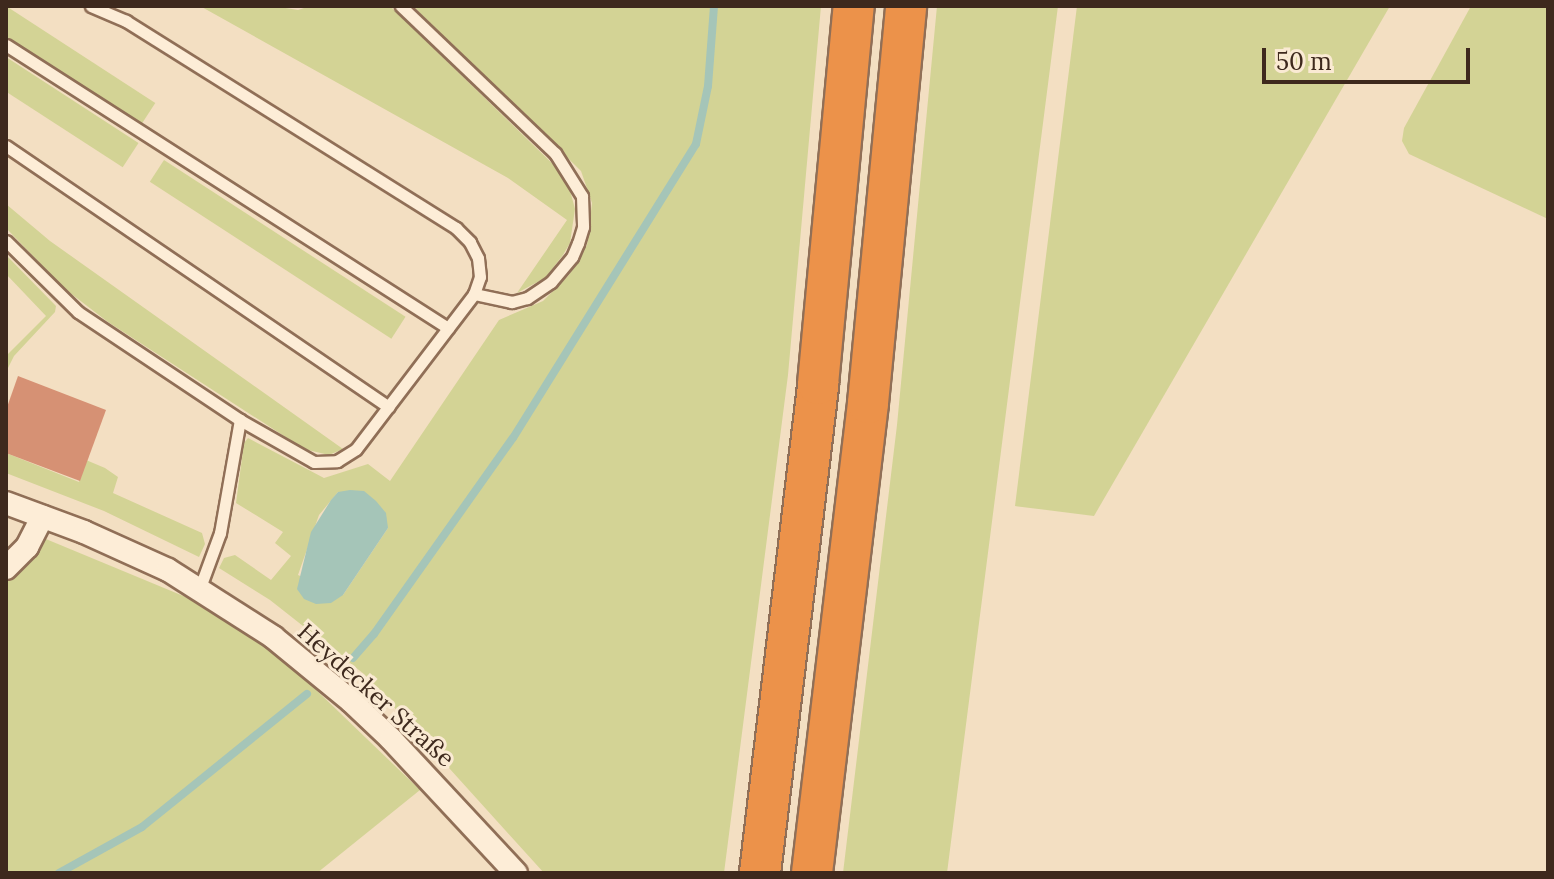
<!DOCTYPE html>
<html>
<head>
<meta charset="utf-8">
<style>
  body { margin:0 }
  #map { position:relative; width:1554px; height:879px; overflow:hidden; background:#f3dfc2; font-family:Lora,serif }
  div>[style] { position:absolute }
  .green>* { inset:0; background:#d3d395; transform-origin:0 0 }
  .water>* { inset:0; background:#a5c5b8 }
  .stream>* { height:8px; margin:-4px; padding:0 4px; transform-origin:4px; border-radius:4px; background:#a5c5b8 }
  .building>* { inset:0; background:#d69174 }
  .roads { filter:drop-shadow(2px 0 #906f57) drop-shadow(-2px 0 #906f57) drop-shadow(0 2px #906f57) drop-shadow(0 -2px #906f57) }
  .service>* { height:11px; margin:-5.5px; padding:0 5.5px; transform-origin:5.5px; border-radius:5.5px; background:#fdedd7 }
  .minor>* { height:22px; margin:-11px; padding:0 11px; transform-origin:11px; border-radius:11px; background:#fdedd7 }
  .motorway>* { height:40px; margin:-20px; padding:0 20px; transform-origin:20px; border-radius:20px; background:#ec924a }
  span { translate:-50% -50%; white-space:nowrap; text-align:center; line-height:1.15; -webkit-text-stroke:6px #faead3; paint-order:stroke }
  .street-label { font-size:24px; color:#3e291d }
  .frame { position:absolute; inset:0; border:8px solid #3e291d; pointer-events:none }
  .scale { position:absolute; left:1262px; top:48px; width:208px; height:36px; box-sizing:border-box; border:4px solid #3e291d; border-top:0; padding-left:10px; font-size:24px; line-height:28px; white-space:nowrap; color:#3e291d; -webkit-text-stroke:6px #faead3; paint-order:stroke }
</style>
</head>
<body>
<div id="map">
  <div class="green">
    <i style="left:6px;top:6px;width:178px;height:29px;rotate:33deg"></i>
    <i style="clip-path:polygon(200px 6px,273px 6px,298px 10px,310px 6px,390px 6px,559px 170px,568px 183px,575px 209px,570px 243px,563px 255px,545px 278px,517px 293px,567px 220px,508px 178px)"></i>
    <i style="clip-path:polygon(evenodd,413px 6px,821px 6px,788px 375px,724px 873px,544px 873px,364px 674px,270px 600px,219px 568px,224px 558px,235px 555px,271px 580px,291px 556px,275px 543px,283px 532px,236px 503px,244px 443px,248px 438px,324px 478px,368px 464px,390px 481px,499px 320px,543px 301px,569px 275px,587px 245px,592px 203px,581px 171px,413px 6px,338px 492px,388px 528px,343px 595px,298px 575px,319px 515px,338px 492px)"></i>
    <i style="clip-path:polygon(937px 6px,1058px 6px,947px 873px,843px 873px,897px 425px)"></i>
    <i style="clip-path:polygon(1077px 6px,1390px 6px,1094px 516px,1015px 506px)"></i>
    <i style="clip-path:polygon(1471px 6px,1548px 6px,1548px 219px,1409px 154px,1402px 141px,1404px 128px)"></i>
    <i style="left:6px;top:57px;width:158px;height:29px;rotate:33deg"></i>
    <i style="left:164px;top:160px;width:288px;height:26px;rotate:33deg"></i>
    <i style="clip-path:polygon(6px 204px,50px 241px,343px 449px,329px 455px,304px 449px,108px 322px,65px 289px,6px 228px)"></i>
    <i style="clip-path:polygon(6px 255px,56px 306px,55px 312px,14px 356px,6px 372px,6px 356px,46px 316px,6px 274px)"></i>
    <i style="clip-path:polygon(6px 453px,79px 482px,86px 460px,105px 468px,118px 477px,113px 493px,202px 533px,205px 544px,199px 557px,104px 511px,6px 473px)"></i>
    <i style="clip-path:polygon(29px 532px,193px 600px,285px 660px,420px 790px,317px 873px,6px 873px,6px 555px)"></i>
  </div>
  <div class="water">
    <i style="clip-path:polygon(350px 490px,364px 491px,376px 501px,386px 513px,388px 528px,343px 595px,331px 603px,316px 604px,304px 599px,297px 589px,311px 532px,331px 500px,338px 492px)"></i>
  </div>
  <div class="stream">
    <i style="left:353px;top:658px;width:32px;rotate:-49deg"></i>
    <i style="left:374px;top:634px;width:240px;rotate:-54.7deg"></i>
    <i style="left:513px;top:438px;width:346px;rotate:-58.1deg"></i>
    <i style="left:696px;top:144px;width:59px;rotate:-78.3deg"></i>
    <i style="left:708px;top:86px;width:80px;rotate:-85.7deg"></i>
    <i style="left:59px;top:873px;width:95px;rotate:-29deg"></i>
    <i style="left:142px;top:827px;width:212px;rotate:-38.9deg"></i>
  </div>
  <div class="building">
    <i style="clip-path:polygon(18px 376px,106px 410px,80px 481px,6px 453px,6px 410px)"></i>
  </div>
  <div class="roads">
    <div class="service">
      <i style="left:401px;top:6px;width:213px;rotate:43.7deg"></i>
      <i style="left:555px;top:153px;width:51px;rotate:57.9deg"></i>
      <i style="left:582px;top:196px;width:31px;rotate:88deg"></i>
      <i style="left:583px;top:227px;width:17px;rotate:107deg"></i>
      <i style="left:578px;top:243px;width:15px;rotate:113deg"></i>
      <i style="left:572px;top:257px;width:33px;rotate:130deg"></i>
      <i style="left:551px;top:282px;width:29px;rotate:146deg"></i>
      <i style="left:527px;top:298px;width:16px;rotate:165deg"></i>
      <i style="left:512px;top:302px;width:39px;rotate:-168deg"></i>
      <i style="left:6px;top:45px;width:525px;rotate:32.63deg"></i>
      <i style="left:6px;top:146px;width:463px;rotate:34.3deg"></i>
      <i style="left:6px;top:241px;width:101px;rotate:44.6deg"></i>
      <i style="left:78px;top:312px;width:195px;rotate:33.7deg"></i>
      <i style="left:240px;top:420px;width:85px;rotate:29.6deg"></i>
      <i style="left:314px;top:462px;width:23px;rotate:-2deg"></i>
      <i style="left:337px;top:461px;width:22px;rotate:-32deg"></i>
      <i style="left:356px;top:449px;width:195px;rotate:-52.7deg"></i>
      <i style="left:474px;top:294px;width:18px;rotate:-71deg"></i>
      <i style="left:480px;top:277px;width:19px;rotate:-96deg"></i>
      <i style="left:478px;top:258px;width:18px;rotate:-117deg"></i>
      <i style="left:470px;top:242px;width:20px;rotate:-135deg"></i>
      <i style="left:456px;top:228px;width:390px;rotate:-147.9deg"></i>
      <i style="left:126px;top:21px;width:38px;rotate:-157deg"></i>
      <i style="left:199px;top:590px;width:61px;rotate:-69.8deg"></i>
      <i style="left:220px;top:533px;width:115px;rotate:-80deg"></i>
    </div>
    <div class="minor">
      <i style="left:6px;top:503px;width:83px;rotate:20.4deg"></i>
      <i style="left:84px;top:532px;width:92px;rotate:24.3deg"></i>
      <i style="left:168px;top:570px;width:125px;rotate:32.5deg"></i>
      <i style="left:273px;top:637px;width:101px;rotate:39.4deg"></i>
      <i style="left:351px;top:701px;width:55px;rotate:43.5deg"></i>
      <i style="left:391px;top:739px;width:183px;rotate:47deg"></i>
      <i style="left:6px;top:568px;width:30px;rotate:-45deg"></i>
      <i style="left:27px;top:547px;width:34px;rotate:-63deg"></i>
    </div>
    <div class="motorway">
      <i style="left:760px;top:873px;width:492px;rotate:-83.2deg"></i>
      <i style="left:818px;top:384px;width:380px;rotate:-84.6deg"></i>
      <i style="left:812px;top:873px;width:473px;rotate:-83.2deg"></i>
      <i style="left:868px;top:403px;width:399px;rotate:-84.5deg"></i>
    </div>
  </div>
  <div class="street-label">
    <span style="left:376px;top:695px;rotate:42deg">Heydecker Straße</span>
  </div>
  <div class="frame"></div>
  <div class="scale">50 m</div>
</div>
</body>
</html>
